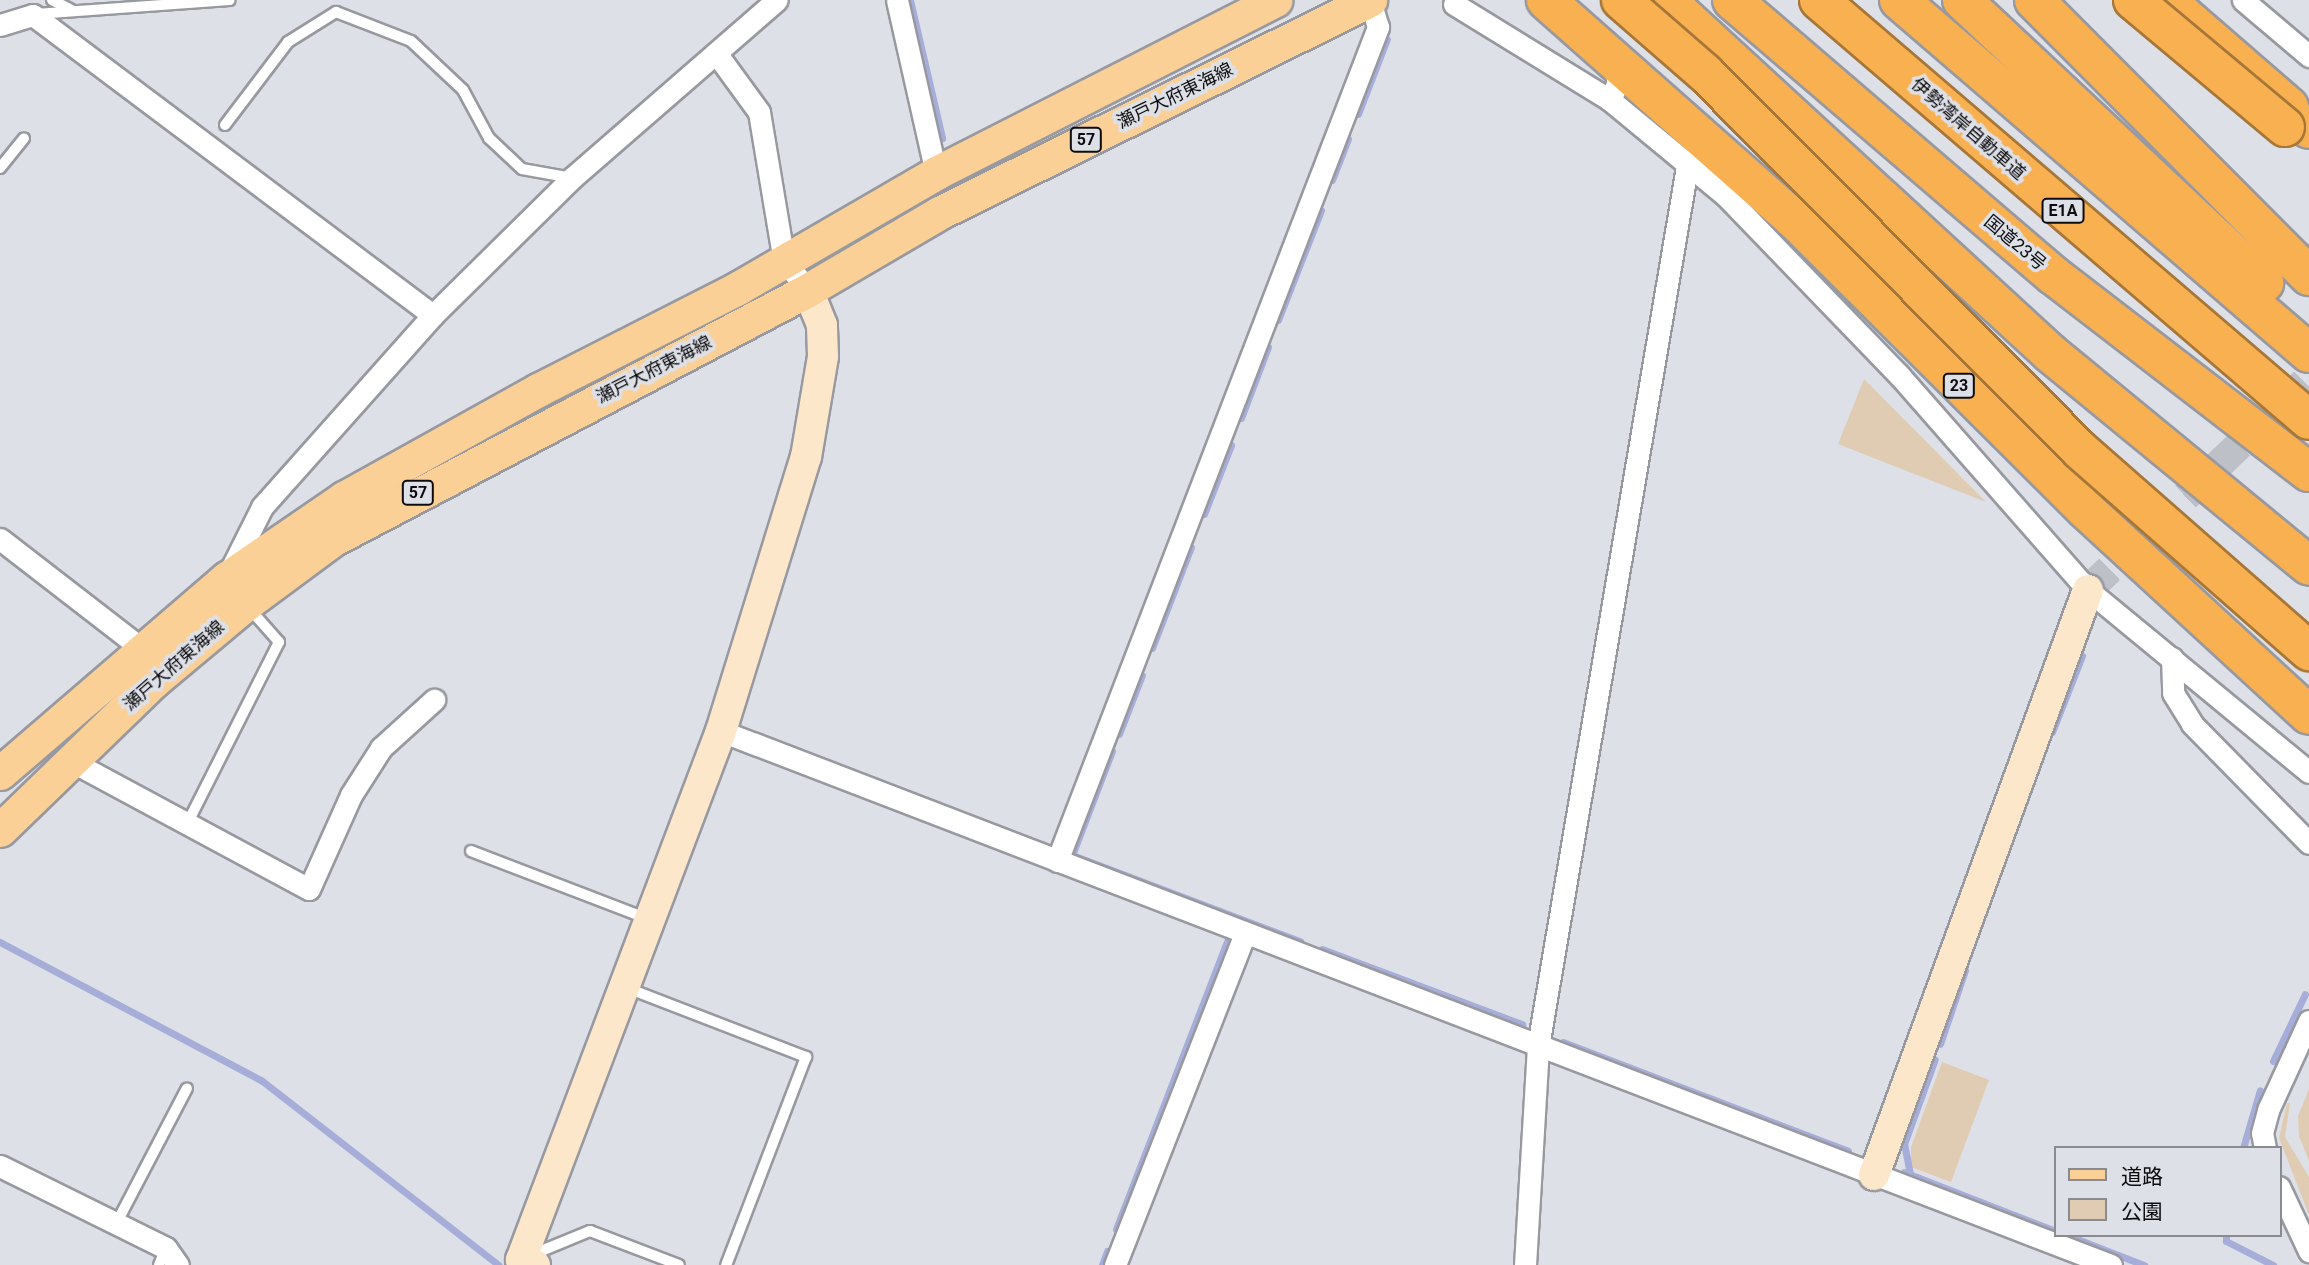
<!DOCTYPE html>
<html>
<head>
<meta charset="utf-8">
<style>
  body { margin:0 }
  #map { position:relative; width:2309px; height:1265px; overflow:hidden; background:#dee0e7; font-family:Roboto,"Noto Sans JP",sans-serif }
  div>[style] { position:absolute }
  .green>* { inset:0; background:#e0cbb3 }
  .stream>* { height:7px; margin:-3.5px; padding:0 3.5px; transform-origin:3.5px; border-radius:3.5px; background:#a6add8 }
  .secondary-tunnel>* { height:30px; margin-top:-15px; transform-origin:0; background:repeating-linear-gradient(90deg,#bec0c7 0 30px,transparent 0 45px) }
  .roads { filter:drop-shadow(2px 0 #9899a0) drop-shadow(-2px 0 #9899a0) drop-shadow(0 2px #9899a0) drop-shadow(0 -2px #9899a0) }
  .lane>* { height:10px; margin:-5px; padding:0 5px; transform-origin:5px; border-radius:5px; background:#fff }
  .street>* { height:21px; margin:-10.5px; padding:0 10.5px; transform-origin:10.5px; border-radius:10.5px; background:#fff }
  .secondary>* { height:30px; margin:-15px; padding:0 15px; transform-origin:15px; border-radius:15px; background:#fde7ca }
  .primary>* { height:33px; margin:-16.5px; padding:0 16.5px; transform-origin:16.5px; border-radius:16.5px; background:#fbd096 }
  .highway>* { height:38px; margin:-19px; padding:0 19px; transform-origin:19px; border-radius:19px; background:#f9b050 }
  .bridges { filter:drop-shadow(2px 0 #a67739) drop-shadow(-2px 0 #a67739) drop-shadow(0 2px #a67739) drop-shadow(0 -2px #a67739) }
  .highway-bridge>* { height:38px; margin:-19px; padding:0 19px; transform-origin:19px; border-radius:19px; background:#f9b050 }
  span { translate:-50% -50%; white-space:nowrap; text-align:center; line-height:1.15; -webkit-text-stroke:7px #dee0e7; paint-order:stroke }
  .shield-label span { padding:2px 5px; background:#dee0e7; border:2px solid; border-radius:5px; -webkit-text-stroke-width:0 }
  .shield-label { font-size:16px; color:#0c0c0f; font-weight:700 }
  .street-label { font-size:18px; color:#0c0c0f }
  .legend { position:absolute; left:2054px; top:1146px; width:228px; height:91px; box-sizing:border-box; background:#dee0e7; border:2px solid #8a8b91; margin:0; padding:9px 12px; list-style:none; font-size:21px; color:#0c0c0f }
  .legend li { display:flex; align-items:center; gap:14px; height:35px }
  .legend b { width:35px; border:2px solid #8a8b91 }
</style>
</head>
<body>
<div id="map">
  <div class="green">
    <i style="clip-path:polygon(1864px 379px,1986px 502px,1838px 444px)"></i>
    <i style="clip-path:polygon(1942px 1062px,1989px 1080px,1951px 1182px,1911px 1167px,1911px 1147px)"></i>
    <i style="clip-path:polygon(2309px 1089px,2309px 1161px,2299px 1136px,2298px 1116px)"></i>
    <i style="clip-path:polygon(2287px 1103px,2290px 1103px,2285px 1137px,2309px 1177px,2309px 1215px,2279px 1138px)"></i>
  </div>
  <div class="stream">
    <i style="left:910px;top:0;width:142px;rotate:76.9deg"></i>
    <i style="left:1358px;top:114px;width:80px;rotate:-68.9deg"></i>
    <i style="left:1332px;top:180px;width:44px;rotate:-68.7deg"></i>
    <i style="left:1278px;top:320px;width:118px;rotate:-68.6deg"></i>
    <i style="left:1241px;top:418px;width:76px;rotate:-69.2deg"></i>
    <i style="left:1204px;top:514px;width:74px;rotate:-68.6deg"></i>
    <i style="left:1152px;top:648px;width:108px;rotate:-68.9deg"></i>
    <i style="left:2052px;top:732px;width:82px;rotate:-68.5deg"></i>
    <i style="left:1119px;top:734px;width:63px;rotate:-68.7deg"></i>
    <i style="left:1112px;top:751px;width:111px;rotate:111deg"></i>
    <i style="left:1072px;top:855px;width:244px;rotate:20.7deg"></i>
    <i style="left:0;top:942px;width:295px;rotate:27.9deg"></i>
    <i style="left:261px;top:1080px;width:301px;rotate:37.9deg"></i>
    <i style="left:1322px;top:949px;width:214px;rotate:20.6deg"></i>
    <i style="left:1563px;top:1042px;width:305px;rotate:20.9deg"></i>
    <i style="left:1940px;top:1044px;width:78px;rotate:-71.3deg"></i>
    <i style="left:2273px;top:1061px;width:74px;rotate:-64.5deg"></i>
    <i style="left:2243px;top:1148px;width:60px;rotate:-73.7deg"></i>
    <i style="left:1904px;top:1172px;width:162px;rotate:21.3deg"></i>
    <i style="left:1910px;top:1174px;width:31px;rotate:-101deg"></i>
    <i style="left:1904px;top:1144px;width:90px;rotate:-70deg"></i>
    <i style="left:1116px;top:1229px;width:308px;rotate:-68.9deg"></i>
    <i style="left:2067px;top:1235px;width:83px;rotate:21.3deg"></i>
    <i style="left:2226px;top:1235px;width:6px;rotate:90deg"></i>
    <i style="left:2226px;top:1241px;width:53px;rotate:27.1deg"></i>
    <i style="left:1102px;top:1265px;width:15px;rotate:-70deg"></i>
  </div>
  <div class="secondary-tunnel">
    <i style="left:2088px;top:590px;width:306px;rotate:-43.8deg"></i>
  </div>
  <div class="roads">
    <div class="lane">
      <i style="left:52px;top:0;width:22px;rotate:27deg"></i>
      <i style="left:36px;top:14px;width:194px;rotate:-4.1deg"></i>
      <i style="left:225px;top:125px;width:104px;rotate:-52.8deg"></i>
      <i style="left:288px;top:42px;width:57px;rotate:-32deg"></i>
      <i style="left:336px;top:12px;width:80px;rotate:21.1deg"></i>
      <i style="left:411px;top:41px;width:71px;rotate:43.3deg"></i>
      <i style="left:463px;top:90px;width:55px;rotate:61.6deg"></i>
      <i style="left:489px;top:138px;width:45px;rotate:43.2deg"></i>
      <i style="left:522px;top:169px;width:51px;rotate:10.2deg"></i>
      <i style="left:0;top:168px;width:38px;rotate:-51deg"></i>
      <i style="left:187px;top:824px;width:204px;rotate:-63.2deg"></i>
      <i style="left:279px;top:642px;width:47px;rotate:-131.5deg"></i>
      <i style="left:471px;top:851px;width:190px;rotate:21deg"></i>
      <i style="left:627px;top:988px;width:192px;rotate:21.1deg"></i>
      <i style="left:806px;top:1057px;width:223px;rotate:111deg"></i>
      <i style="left:116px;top:1224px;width:153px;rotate:-62.4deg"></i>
      <i style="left:529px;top:1256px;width:66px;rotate:-22.3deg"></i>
      <i style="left:590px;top:1231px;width:95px;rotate:20.9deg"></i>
      <i style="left:159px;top:1265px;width:18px;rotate:-68deg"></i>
    </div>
    <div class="street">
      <i style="left:897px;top:0;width:177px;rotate:77.3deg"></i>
      <i style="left:2243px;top:0;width:87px;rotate:40.3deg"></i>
      <i style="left:1454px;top:4px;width:183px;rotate:31.6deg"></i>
      <i style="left:0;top:25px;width:34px;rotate:-17deg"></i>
      <i style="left:33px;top:15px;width:500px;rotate:36.9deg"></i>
      <i style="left:716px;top:53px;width:73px;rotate:53.9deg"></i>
      <i style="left:759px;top:112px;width:151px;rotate:80.5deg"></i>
      <i style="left:784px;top:261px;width:38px;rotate:50deg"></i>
      <i style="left:1613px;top:61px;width:22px;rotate:77deg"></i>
      <i style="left:1618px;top:82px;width:20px;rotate:114deg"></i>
      <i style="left:1610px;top:100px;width:151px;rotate:39.6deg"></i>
      <i style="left:1726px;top:196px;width:249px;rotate:46deg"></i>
      <i style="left:1899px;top:375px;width:286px;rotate:48.7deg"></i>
      <i style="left:2088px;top:590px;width:286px;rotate:39.5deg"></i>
      <i style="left:0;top:539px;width:178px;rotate:37.7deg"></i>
      <i style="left:229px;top:573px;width:74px;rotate:-63.4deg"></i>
      <i style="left:262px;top:507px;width:257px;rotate:-48.3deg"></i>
      <i style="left:433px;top:315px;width:195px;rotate:-44.6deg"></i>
      <i style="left:572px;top:178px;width:271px;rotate:-41deg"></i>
      <i style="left:2172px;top:658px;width:35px;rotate:88deg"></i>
      <i style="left:2173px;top:693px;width:36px;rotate:58deg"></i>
      <i style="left:2192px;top:724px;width:167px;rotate:45.5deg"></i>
      <i style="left:721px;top:731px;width:1489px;rotate:21.02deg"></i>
      <i style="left:71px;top:761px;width:270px;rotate:28.3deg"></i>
      <i style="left:309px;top:889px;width:103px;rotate:-65.9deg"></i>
      <i style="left:351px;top:795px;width:56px;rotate:-57.4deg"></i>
      <i style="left:381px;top:748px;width:72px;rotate:-42.2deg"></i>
      <i style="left:1057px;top:861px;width:894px;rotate:-68.95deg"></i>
      <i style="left:1378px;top:27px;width:28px;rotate:-107deg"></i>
      <i style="left:2265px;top:1148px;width:15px;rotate:-101deg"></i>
      <i style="left:2262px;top:1133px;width:24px;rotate:-75deg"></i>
      <i style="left:2268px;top:1110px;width:98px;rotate:-65.3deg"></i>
      <i style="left:0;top:1166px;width:185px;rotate:26.3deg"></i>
      <i style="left:166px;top:1248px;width:21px;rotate:55deg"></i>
      <i style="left:2279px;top:1187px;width:71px;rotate:64.9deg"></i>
      <i style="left:1115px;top:1265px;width:357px;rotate:-68.6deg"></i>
      <i style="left:1525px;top:1265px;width:219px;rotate:-86.6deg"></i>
      <i style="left:1538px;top:1046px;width:898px;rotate:-80.38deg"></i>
    </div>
    <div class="secondary">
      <i style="left:1874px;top:1175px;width:623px;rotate:-69.91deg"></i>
      <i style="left:535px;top:1265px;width:15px;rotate:-160deg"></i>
      <i style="left:521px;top:1260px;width:566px;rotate:-69.29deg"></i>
      <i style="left:721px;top:731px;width:287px;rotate:-72.8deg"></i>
      <i style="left:806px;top:457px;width:102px;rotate:-80.4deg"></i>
      <i style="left:823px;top:356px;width:31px;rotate:-92deg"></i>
      <i style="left:822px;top:325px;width:38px;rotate:-112deg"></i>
    </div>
    <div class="primary">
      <i style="left:0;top:773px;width:299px;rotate:-40.7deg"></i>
      <i style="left:227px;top:578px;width:142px;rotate:-34.4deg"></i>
      <i style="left:344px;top:498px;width:222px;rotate:-29.1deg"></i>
      <i style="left:538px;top:390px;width:225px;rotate:-27deg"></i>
      <i style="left:738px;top:288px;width:229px;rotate:-30.1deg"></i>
      <i style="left:936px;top:173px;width:381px;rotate:-27deg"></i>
      <i style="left:0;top:830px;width:216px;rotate:-44.1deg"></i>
      <i style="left:155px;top:680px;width:119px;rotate:-39.9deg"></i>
      <i style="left:246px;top:604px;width:109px;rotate:-36.5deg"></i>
      <i style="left:334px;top:539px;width:535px;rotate:-27.71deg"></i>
      <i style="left:808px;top:290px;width:152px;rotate:-30.4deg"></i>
      <i style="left:939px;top:213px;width:481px;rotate:-26.3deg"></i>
    </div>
    <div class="highway">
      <i style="left:1546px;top:0;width:332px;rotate:41.5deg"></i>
      <i style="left:1795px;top:220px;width:409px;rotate:44.9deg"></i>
      <i style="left:2085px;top:509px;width:304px;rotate:42.6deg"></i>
      <i style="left:1666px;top:0;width:522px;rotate:42.59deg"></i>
      <i style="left:2050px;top:353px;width:335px;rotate:39.4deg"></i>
      <i style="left:1732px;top:0;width:423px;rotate:40.6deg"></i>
      <i style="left:2053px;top:275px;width:323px;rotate:37.6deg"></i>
      <i style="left:1899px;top:0;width:541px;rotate:40.73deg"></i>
      <i style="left:1962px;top:0;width:414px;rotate:43.1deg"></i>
      <i style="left:2034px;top:0;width:390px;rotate:45.1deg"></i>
      <i style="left:2166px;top:0;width:163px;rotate:41deg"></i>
      <i style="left:2262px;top:96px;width:57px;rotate:35.1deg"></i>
    </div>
  </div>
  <div class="bridges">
    <div class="highway-bridge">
      <i style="left:1621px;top:0;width:111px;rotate:41deg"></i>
      <i style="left:1705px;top:73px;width:532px;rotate:45.15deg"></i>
      <i style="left:2080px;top:450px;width:305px;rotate:41.3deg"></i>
      <i style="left:1819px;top:0;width:645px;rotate:40.6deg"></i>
      <i style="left:2133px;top:0;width:198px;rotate:39.9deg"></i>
    </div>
  </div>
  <div class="shield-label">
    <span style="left:1086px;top:140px">57</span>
    <span style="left:2063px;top:211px">E1A</span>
    <span style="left:1959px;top:386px">23</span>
    <span style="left:418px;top:493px">57</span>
  </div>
  <div class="street-label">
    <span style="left:1175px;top:96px;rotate:-26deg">瀬戸大府東海線</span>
    <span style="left:1968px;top:129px;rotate:41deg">伊勢湾岸自動車道</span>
    <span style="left:2015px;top:243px;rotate:40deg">国道23号</span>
    <span style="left:654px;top:370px;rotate:-27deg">瀬戸大府東海線</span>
    <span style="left:174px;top:666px;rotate:-41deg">瀬戸大府東海線</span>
  </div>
  <ul class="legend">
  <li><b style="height:9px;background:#fbd096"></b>道路</li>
  <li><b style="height:19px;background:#e0cbb3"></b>公園</li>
  </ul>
</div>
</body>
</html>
